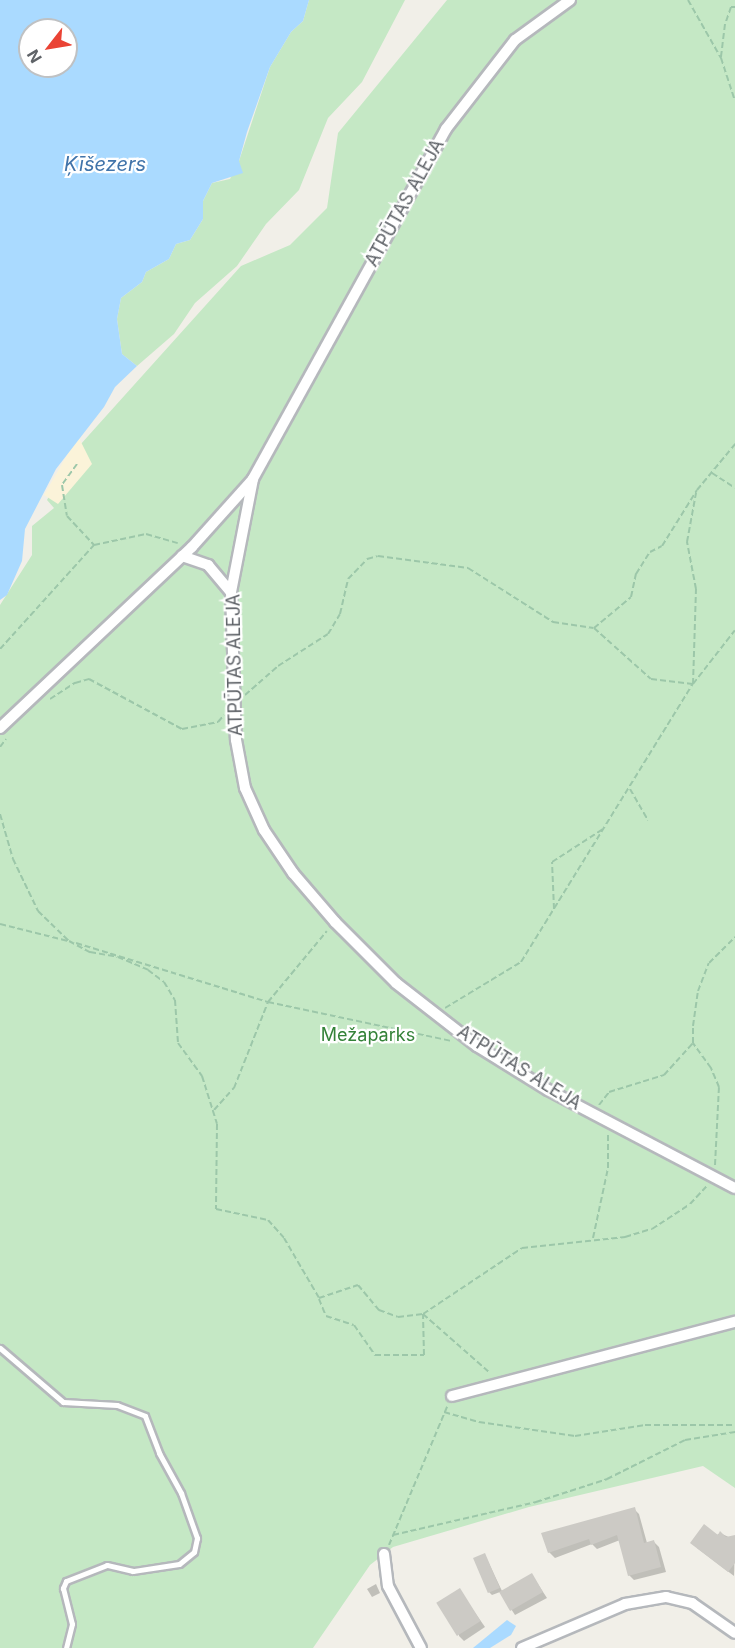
<!DOCTYPE html>
<html>
<head>
<meta charset="utf-8">
<style>
  body { margin:0 }
  #map { position:relative; width:735px; height:1648px; overflow:hidden; background:#f1efe8; font-family:Inter,sans-serif }
  div>[style] { position:absolute }
  .green>* { inset:0; background:#c5e8c5 }
  .sand>* { inset:0; background:#fbf3d9 }
  .water>* { inset:0; background:#aadaff }
  .shadow>* { inset:0; background:#0003 }
  .building>* { inset:0; background:#cccac5; transform-origin:0 0 }
  .path>* { height:2px; margin-top:-1px; transform-origin:0; background:repeating-linear-gradient(90deg,#9cc7a9 0 6px,transparent 0 9px) }
  .roads { filter:drop-shadow(2px 0 #b5b8bc) drop-shadow(-2px 0 #b5b8bc) drop-shadow(0 2px #b5b8bc) drop-shadow(0 -2px #b5b8bc) }
  .service>* { height:5px; margin:-2.5px; padding:0 2.5px; transform-origin:2.5px; border-radius:2.5px; background:#fff }
  .minor>* { height:10px; margin:-5px; padding:0 5px; transform-origin:5px; border-radius:5px; background:#fff }
  span { translate:-50% -50%; white-space:nowrap; text-align:center; line-height:1.15; -webkit-text-stroke:4.5px #fff; paint-order:stroke }
  .street-label { font-size:18px; color:#5f6368 }
  .park-label { font-size:18px; color:#348238 }
  .water-label { font-size:20px; color:#4174aa; font-style:italic }
  .north { position:absolute; left:18px; top:18px; width:60px; height:60px; box-sizing:border-box; background:#fff; border:2px solid #bfc1c3; border-radius:50%; rotate:239deg; font-size:16px; font-weight:700; line-height:24px; text-align:center; color:#5f6368 }
  .north::after { content:''; display:block; margin:auto; width:21px; height:27px; background:#ea4335; clip-path:polygon(50% 0,100% 100%,50% 72%,0 100%) }
</style>
</head>
<body>
<div id="map">
  <div class="green">
    <i style="clip-path:polygon(309px 0,405px 0,362px 82px,328px 118px,299px 190px,266px 224px,237px 266px,195px 303px,174px 334px,137px 366px,122px 354px,117px 319px,121px 298px,142px 282px,146px 272px,169px 259px,176px 244px,190px 240px,203px 219px,203px 201px,212px 183px,230px 179px,239px 161px,270px 67px,291px 32px,303px 21px)"></i>
    <i style="clip-path:polygon(447px 0,735px 0,735px 1488px,703px 1466px,529px 1507px,393px 1547px,370px 1565px,313px 1648px,0 1648px,0 605px,32px 555px,32px 526px,54px 508px,47px 500px,71px 455px,241px 266px,290px 245px,327px 208px,338px 133px)"></i>
  </div>
  <div class="sand">
    <i style="clip-path:polygon(78px 436px,92px 464px,58px 504px,44px 495px)"></i>
  </div>
  <div class="water">
    <i style="clip-path:polygon(evenodd,0 0,309px 0,303px 21px,291px 32px,270px 67px,247px 132px,239px 161px,243px 173px,212px 183px,203px 201px,203px 219px,190px 240px,176px 244px,169px 259px,146px 272px,142px 282px,121px 298px,117px 319px,122px 354px,137px 366px,115px 387px,104px 407px,56px 469px,25px 529px,22px 561px,7px 595px,0 600px,0 0,30px 30px,66px 30px,66px 66px,30px 66px,30px 30px)"></i>
    <i style="clip-path:polygon(507px 1620px,516px 1626px,511px 1635px,490px 1648px,473px 1648px)"></i>
  </div>
  <div class="shadow">
    <i style="clip-path:polygon(634px 1509px,639px 1514px,647px 1543px,654px 1542px,659px 1547px,666px 1572px,634px 1580px,629px 1575px,620px 1540px,597px 1549px,592px 1544px,555px 1558px,549px 1552px)"></i>
    <i style="clip-path:polygon(720px 1533px,735px 1540px,734px 1576px,697px 1548px)"></i>
    <i style="clip-path:polygon(485px 1555px,502px 1591px,532px 1575px,547px 1598px,515px 1615px,500px 1592px,492px 1595px,489px 1592px)"></i>
    <i style="clip-path:polygon(376px 1584px,380px 1593px,372px 1597px,367px 1589px)"></i>
    <i style="clip-path:polygon(459px 1590px,485px 1627px,464px 1641px,459px 1636px)"></i>
  </div>
  <div class="building">
    <i style="clip-path:polygon(635px 1507px,644px 1543px,654px 1540px,661px 1567px,628px 1576px,617px 1535px,591px 1545px,589px 1539px,548px 1553px,541px 1533px)"></i>
    <i style="clip-path:polygon(704px 1524px,718px 1535px,720px 1531px,726px 1537px,735px 1535px,735px 1563px,728px 1572px,690px 1543px)"></i>
    <i style="left:485px;top:1553px;width:38px;height:13px;rotate:67deg"></i>
    <i style="left:532px;top:1573px;width:22px;height:38px;rotate:60deg"></i>
    <i style="left:460px;top:1588px;width:39px;height:28px;rotate:58deg"></i>
  </div>
  <div class="path">
    <i style="left:688px;top:0;width:67px;rotate:60.4deg"></i>
    <i style="left:735px;top:7px;width:4px;rotate:180deg"></i>
    <i style="left:731px;top:7px;width:18px;rotate:109deg"></i>
    <i style="left:725px;top:24px;width:34px;rotate:97deg"></i>
    <i style="left:721px;top:58px;width:45px;rotate:72deg"></i>
    <i style="left:77px;top:464px;width:26px;rotate:126deg"></i>
    <i style="left:62px;top:485px;width:31px;rotate:81deg"></i>
    <i style="left:67px;top:516px;width:40px;rotate:47deg"></i>
    <i style="left:712px;top:473px;width:27px;rotate:33deg"></i>
    <i style="left:594px;top:628px;width:76px;rotate:41.8deg"></i>
    <i style="left:651px;top:679px;width:42px;rotate:6.8deg"></i>
    <i style="left:693px;top:684px;width:95px;rotate:-88.2deg"></i>
    <i style="left:696px;top:589px;width:48px;rotate:-100.8deg"></i>
    <i style="left:687px;top:542px;width:50px;rotate:-79.6deg"></i>
    <i style="left:0;top:649px;width:140px;rotate:-47.9deg"></i>
    <i style="left:94px;top:545px;width:53px;rotate:-11.9deg"></i>
    <i style="left:146px;top:534px;width:33px;rotate:16deg"></i>
    <i style="left:245px;top:695px;width:44px;rotate:-41.3deg"></i>
    <i style="left:278px;top:666px;width:59px;rotate:-32.6deg"></i>
    <i style="left:328px;top:634px;width:23px;rotate:-59deg"></i>
    <i style="left:340px;top:614px;width:36px;rotate:-77deg"></i>
    <i style="left:348px;top:579px;width:28px;rotate:-46deg"></i>
    <i style="left:367px;top:559px;width:11px;rotate:-15deg"></i>
    <i style="left:378px;top:556px;width:91px;rotate:7.6deg"></i>
    <i style="left:468px;top:568px;width:101px;rotate:32.4deg"></i>
    <i style="left:553px;top:622px;width:41px;rotate:8.3deg"></i>
    <i style="left:594px;top:628px;width:48px;rotate:-40deg"></i>
    <i style="left:631px;top:597px;width:24px;rotate:-78deg"></i>
    <i style="left:636px;top:574px;width:26px;rotate:-58deg"></i>
    <i style="left:650px;top:552px;width:13px;rotate:-27deg"></i>
    <i style="left:662px;top:546px;width:66px;rotate:-58deg"></i>
    <i style="left:697px;top:490px;width:60px;rotate:-50.4deg"></i>
    <i style="left:50px;top:699px;width:30px;rotate:-33deg"></i>
    <i style="left:75px;top:683px;width:15px;rotate:-16deg"></i>
    <i style="left:89px;top:679px;width:106px;rotate:28.3deg"></i>
    <i style="left:182px;top:729px;width:37px;rotate:-11deg"></i>
    <i style="left:218px;top:722px;width:9px;rotate:-49deg"></i>
    <i style="left:0;top:747px;width:10px;rotate:-53deg"></i>
    <i style="left:630px;top:789px;width:36px;rotate:60deg"></i>
    <i style="left:0;top:814px;width:47px;rotate:73.9deg"></i>
    <i style="left:13px;top:859px;width:58px;rotate:64.3deg"></i>
    <i style="left:38px;top:911px;width:43px;rotate:44.1deg"></i>
    <i style="left:69px;top:941px;width:24px;rotate:28deg"></i>
    <i style="left:90px;top:952px;width:28px;rotate:10deg"></i>
    <i style="left:118px;top:957px;width:33px;rotate:23deg"></i>
    <i style="left:148px;top:970px;width:20px;rotate:37deg"></i>
    <i style="left:164px;top:982px;width:21px;rotate:59deg"></i>
    <i style="left:175px;top:1000px;width:43px;rotate:86deg"></i>
    <i style="left:178px;top:1043px;width:41px;rotate:54deg"></i>
    <i style="left:202px;top:1076px;width:50px;rotate:72.6deg"></i>
    <i style="left:217px;top:1124px;width:85px;rotate:90.7deg"></i>
    <i style="left:216px;top:1209px;width:53px;rotate:11.9deg"></i>
    <i style="left:268px;top:1220px;width:24px;rotate:48deg"></i>
    <i style="left:284px;top:1238px;width:69px;rotate:59.7deg"></i>
    <i style="left:319px;top:1298px;width:41px;rotate:-18.4deg"></i>
    <i style="left:358px;top:1285px;width:33px;rotate:50deg"></i>
    <i style="left:379px;top:1310px;width:20px;rotate:20deg"></i>
    <i style="left:398px;top:1317px;width:25px;rotate:-7deg"></i>
    <i style="left:423px;top:1314px;width:89px;rotate:41.4deg"></i>
    <i style="left:554px;top:909px;width:47px;rotate:-92.4deg"></i>
    <i style="left:552px;top:862px;width:61px;rotate:-32.9deg"></i>
    <i style="left:0;top:924px;width:70px;rotate:14deg"></i>
    <i style="left:76px;top:943px;width:201px;rotate:17.1deg"></i>
    <i style="left:268px;top:1002px;width:187px;rotate:12deg"></i>
    <i style="left:445px;top:1008px;width:89px;rotate:-31.2deg"></i>
    <i style="left:521px;top:962px;width:327px;rotate:-58.3deg"></i>
    <i style="left:693px;top:684px;width:68px;rotate:-52.1deg"></i>
    <i style="left:599px;top:1105px;width:16px;rotate:-52deg"></i>
    <i style="left:609px;top:1092px;width:58px;rotate:-17.2deg"></i>
    <i style="left:664px;top:1075px;width:43px;rotate:-47.8deg"></i>
    <i style="left:214px;top:1110px;width:30px;rotate:-48deg"></i>
    <i style="left:234px;top:1088px;width:92px;rotate:-68.4deg"></i>
    <i style="left:268px;top:1002px;width:92px;rotate:-50.3deg"></i>
    <i style="left:715px;top:1165px;width:78px;rotate:-87.1deg"></i>
    <i style="left:719px;top:1087px;width:21px;rotate:-113deg"></i>
    <i style="left:711px;top:1068px;width:31px;rotate:-126deg"></i>
    <i style="left:693px;top:1043px;width:17px;rotate:-90deg"></i>
    <i style="left:693px;top:1026px;width:35px;rotate:-82deg"></i>
    <i style="left:698px;top:991px;width:30px;rotate:-69deg"></i>
    <i style="left:709px;top:963px;width:37px;rotate:-45deg"></i>
    <i style="left:593px;top:1238px;width:72px;rotate:-77.9deg"></i>
    <i style="left:608px;top:1168px;width:33px;rotate:-90deg"></i>
    <i style="left:319px;top:1299px;width:18px;rotate:68deg"></i>
    <i style="left:326px;top:1316px;width:29px;rotate:18deg"></i>
    <i style="left:354px;top:1325px;width:37px;rotate:55deg"></i>
    <i style="left:375px;top:1355px;width:49px"></i>
    <i style="left:424px;top:1355px;width:41px;rotate:-91.4deg"></i>
    <i style="left:423px;top:1314px;width:119px;rotate:-33.7deg"></i>
    <i style="left:522px;top:1248px;width:104px;rotate:-6.1deg"></i>
    <i style="left:625px;top:1237px;width:28px;rotate:-17deg"></i>
    <i style="left:652px;top:1229px;width:45px;rotate:-33.3deg"></i>
    <i style="left:690px;top:1204px;width:25px;rotate:-47deg"></i>
    <i style="left:444px;top:1412px;width:36px;rotate:16deg"></i>
    <i style="left:479px;top:1422px;width:97px;rotate:8.3deg"></i>
    <i style="left:575px;top:1436px;width:71px;rotate:-8.9deg"></i>
    <i style="left:645px;top:1425px;width:90px"></i>
    <i style="left:393px;top:1535px;width:147px;rotate:-13deg"></i>
    <i style="left:536px;top:1502px;width:75px;rotate:-17.9deg"></i>
    <i style="left:607px;top:1479px;width:87px;rotate:-26.6deg"></i>
    <i style="left:685px;top:1440px;width:51px;rotate:-9.1deg"></i>
    <i style="left:389px;top:1545px;width:150px;rotate:-67.2deg"></i>
  </div>
  <div class="roads">
    <div class="service">
      <i style="left:0;top:1348px;width:83px;rotate:40.6deg"></i>
      <i style="left:63px;top:1402px;width:54px;rotate:3.2deg"></i>
      <i style="left:117px;top:1405px;width:30px;rotate:21deg"></i>
      <i style="left:145px;top:1416px;width:40px;rotate:69deg"></i>
      <i style="left:159px;top:1453px;width:46px;rotate:61.2deg"></i>
      <i style="left:181px;top:1493px;width:48px;rotate:70.4deg"></i>
      <i style="left:197px;top:1538px;width:14px;rotate:102deg"></i>
      <i style="left:194px;top:1552px;width:19px;rotate:141deg"></i>
      <i style="left:179px;top:1564px;width:47px;rotate:171.3deg"></i>
      <i style="left:133px;top:1571px;width:27px;rotate:-167deg"></i>
      <i style="left:107px;top:1565px;width:44px;rotate:158.7deg"></i>
      <i style="left:66px;top:1581px;width:8px;rotate:113deg"></i>
      <i style="left:63px;top:1588px;width:37px;rotate:76deg"></i>
      <i style="left:72px;top:1624px;width:25px;rotate:104deg"></i>
    </div>
    <div class="minor">
      <i style="left:570px;top:0;width:68px;rotate:144deg"></i>
      <i style="left:515px;top:40px;width:113px;rotate:127.8deg"></i>
      <i style="left:446px;top:129px;width:400px;rotate:118.9deg"></i>
      <i style="left:253px;top:479px;width:115px;rotate:101deg"></i>
      <i style="left:231px;top:592px;width:148px;rotate:88.1deg"></i>
      <i style="left:236px;top:740px;width:49px;rotate:79.4deg"></i>
      <i style="left:245px;top:788px;width:46px;rotate:65.7deg"></i>
      <i style="left:264px;top:830px;width:52px;rotate:56deg"></i>
      <i style="left:293px;top:873px;width:65px;rotate:49.4deg"></i>
      <i style="left:335px;top:922px;width:86px;rotate:45deg"></i>
      <i style="left:396px;top:983px;width:103px;rotate:37.9deg"></i>
      <i style="left:477px;top:1046px;width:84px;rotate:31.8deg"></i>
      <i style="left:548px;top:1090px;width:211px;rotate:27.7deg"></i>
      <i style="left:182px;top:556px;width:28px;rotate:19deg"></i>
      <i style="left:208px;top:565px;width:35px;rotate:50deg"></i>
      <i style="left:0;top:728px;width:264px;rotate:-43.3deg"></i>
      <i style="left:192px;top:547px;width:91px;rotate:-48.1deg"></i>
      <i style="left:452px;top:1396px;width:293px;rotate:-14.7deg"></i>
      <i style="left:384px;top:1554px;width:32px;rotate:83deg"></i>
      <i style="left:388px;top:1586px;width:70px;rotate:62deg"></i>
      <i style="left:522px;top:1648px;width:112px;rotate:-23.1deg"></i>
      <i style="left:625px;top:1604px;width:42px;rotate:-9.7deg"></i>
      <i style="left:666px;top:1597px;width:27px;rotate:13deg"></i>
      <i style="left:692px;top:1603px;width:52px;rotate:34.9deg"></i>
    </div>
  </div>
  <div class="street-label">
    <span style="left:405px;top:203px;rotate:-61deg">ATPŪTAS ALEJA</span>
    <span style="left:235px;top:665px;rotate:-91deg">ATPŪTAS ALEJA</span>
    <span style="left:519px;top:1068px;rotate:32deg">ATPŪTAS ALEJA</span>
  </div>
  <div class="park-label">
    <span style="left:368px;top:1035px">Mežaparks</span>
  </div>
  <div class="water-label">
    <span style="left:105px;top:164px">Ķīšezers</span>
  </div>
  <div class="north">N</div>
</div>
</body>
</html>
